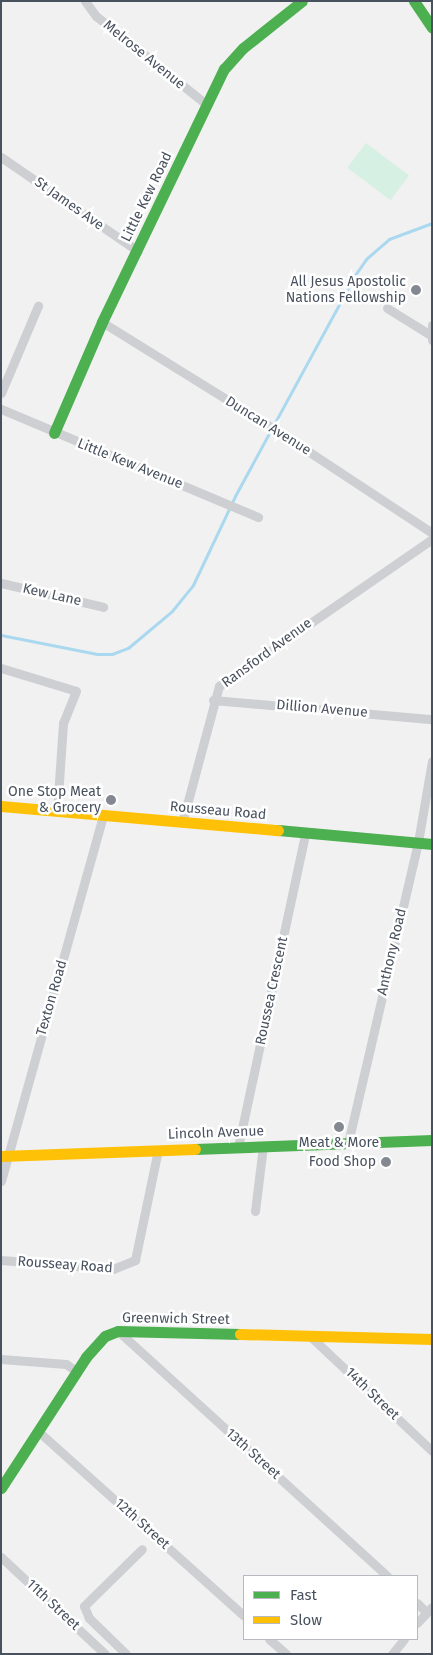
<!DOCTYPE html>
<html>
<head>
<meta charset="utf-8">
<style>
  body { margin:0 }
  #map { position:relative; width:433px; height:1655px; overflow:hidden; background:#f2f1f1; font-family:"Fira Sans",sans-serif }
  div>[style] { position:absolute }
  .green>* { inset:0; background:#d6f0e3; transform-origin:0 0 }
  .stream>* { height:3px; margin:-1.5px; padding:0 1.5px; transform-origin:1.5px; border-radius:1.5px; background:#aad9ef }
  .street>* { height:9px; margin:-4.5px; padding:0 4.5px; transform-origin:4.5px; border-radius:4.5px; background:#cdcfd2 }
  .fast>* { height:11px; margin:-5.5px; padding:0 5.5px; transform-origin:5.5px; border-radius:5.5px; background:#4caf50 }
  .slow>* { height:11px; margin:-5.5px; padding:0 5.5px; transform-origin:5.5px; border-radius:5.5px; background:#ffc107 }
  .dots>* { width:14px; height:14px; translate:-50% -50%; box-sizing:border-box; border:2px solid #fff; border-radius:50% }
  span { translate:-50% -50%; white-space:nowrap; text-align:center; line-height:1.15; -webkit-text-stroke:5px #fff; paint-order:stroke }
  .street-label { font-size:14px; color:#48515e }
  .poi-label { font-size:14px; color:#48515e }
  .right { translate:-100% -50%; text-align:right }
  .frame { position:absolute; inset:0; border:2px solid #48515e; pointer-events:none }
  .legend { position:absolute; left:243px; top:1575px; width:175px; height:65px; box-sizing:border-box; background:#fff; border:1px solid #b6b9bf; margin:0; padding:6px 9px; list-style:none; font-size:15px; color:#48515e }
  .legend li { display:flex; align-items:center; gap:10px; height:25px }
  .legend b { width:25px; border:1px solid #b6b9bf }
</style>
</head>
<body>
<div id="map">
  <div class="green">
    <i style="left:366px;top:143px;width:54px;height:31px;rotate:37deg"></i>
  </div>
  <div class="stream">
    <i style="left:1px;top:635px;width:98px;rotate:11.2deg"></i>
    <i style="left:97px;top:654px;width:15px"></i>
    <i style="left:112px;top:654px;width:17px;rotate:-21deg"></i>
    <i style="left:128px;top:648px;width:57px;rotate:-40.1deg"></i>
    <i style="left:172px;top:611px;width:33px;rotate:-51deg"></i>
    <i style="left:193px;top:585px;width:98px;rotate:-64.7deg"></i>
    <i style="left:235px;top:496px;width:251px;rotate:-61.5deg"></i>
    <i style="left:355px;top:275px;width:19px;rotate:-55deg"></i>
    <i style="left:366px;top:259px;width:30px;rotate:-41deg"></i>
    <i style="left:389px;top:239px;width:46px;rotate:-20.4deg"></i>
  </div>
  <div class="street">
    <i style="left:85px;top:1px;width:19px;rotate:54deg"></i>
    <i style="left:96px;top:16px;width:142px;rotate:38.7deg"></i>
    <i style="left:1px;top:157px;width:166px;rotate:34.5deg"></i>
    <i style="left:387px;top:308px;width:49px;rotate:31.8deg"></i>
    <i style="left:102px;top:322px;width:205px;rotate:31.8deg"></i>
    <i style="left:276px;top:430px;width:187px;rotate:33.4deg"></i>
    <i style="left:432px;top:325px;width:15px;rotate:90deg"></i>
    <i style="left:1px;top:393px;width:95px;rotate:-67deg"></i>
    <i style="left:1px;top:409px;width:279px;rotate:22.8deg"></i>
    <i style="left:1px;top:583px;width:105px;rotate:13.2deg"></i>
    <i style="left:1px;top:668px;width:78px;rotate:17deg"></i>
    <i style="left:76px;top:691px;width:35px;rotate:112deg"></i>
    <i style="left:63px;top:723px;width:88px;rotate:93.9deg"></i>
    <i style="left:213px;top:700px;width:220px;rotate:5deg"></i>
    <i style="left:182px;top:823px;width:142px;rotate:-74.9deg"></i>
    <i style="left:219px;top:686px;width:259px;rotate:-34.6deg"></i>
    <i style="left:348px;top:1143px;width:309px;rotate:-76.9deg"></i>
    <i style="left:418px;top:842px;width:82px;rotate:-80.2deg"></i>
    <i style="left:238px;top:1147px;width:319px;rotate:-77.9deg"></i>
    <i style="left:1px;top:1181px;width:379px;rotate:-74.4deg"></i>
    <i style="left:255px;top:1211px;width:65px;rotate:-83deg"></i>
    <i style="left:1px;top:1260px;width:112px;rotate:4.6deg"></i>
    <i style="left:113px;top:1269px;width:24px;rotate:-22deg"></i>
    <i style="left:135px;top:1260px;width:112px;rotate:-78.2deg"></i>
    <i style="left:118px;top:1331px;width:364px;rotate:42.3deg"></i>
    <i style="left:311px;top:1337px;width:166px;rotate:43.3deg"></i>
    <i style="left:1px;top:1359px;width:65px;rotate:4.4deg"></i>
    <i style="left:66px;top:1364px;width:12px;rotate:35deg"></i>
    <i style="left:39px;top:1432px;width:275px;rotate:41.9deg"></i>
    <i style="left:1px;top:1557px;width:142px;rotate:43deg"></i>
    <i style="left:417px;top:1603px;width:13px;rotate:45deg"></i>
    <i style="left:417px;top:1623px;width:22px;rotate:-47deg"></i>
    <i style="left:269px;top:1639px;width:23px;rotate:41deg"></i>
    <i style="left:126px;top:1654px;width:52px;rotate:-135.8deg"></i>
    <i style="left:89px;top:1618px;width:13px;rotate:-113deg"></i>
    <i style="left:84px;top:1606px;width:81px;rotate:-44.5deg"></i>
    <i style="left:392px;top:1654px;width:19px;rotate:-51deg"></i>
  </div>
  <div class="fast">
    <i style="left:414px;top:1px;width:32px;rotate:56deg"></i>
    <i style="left:54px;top:433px;width:121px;rotate:-66.6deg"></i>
    <i style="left:102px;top:322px;width:281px;rotate:-64.3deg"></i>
    <i style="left:224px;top:69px;width:28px;rotate:-48deg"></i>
    <i style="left:243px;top:48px;width:75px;rotate:-38.5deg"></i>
    <i style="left:278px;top:830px;width:155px;rotate:5.2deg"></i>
    <i style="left:195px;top:1149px;width:237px;rotate:-2.2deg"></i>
    <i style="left:1px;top:1488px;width:156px;rotate:-57deg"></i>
    <i style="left:86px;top:1357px;width:28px;rotate:-48deg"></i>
    <i style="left:105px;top:1336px;width:14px;rotate:-21deg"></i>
    <i style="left:118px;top:1331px;width:122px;rotate:1.4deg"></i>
  </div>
  <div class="slow">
    <i style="left:1px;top:806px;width:278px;rotate:5deg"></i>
    <i style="left:1px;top:1156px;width:194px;rotate:-2.1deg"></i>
    <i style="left:240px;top:1334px;width:192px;rotate:1.5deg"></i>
  </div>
  <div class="dots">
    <i style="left:416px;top:290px;background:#848991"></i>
    <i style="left:111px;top:800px;background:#848991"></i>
    <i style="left:339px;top:1127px;background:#848991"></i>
    <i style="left:386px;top:1162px;background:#848991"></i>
  </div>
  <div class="street-label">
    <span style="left:144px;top:55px;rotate:39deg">Melrose Avenue</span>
    <span style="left:147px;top:197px;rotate:-64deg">Little Kew Road</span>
    <span style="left:69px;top:204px;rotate:35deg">St James Ave</span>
    <span style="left:268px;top:426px;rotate:32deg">Duncan Avenue</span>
    <span style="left:130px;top:464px;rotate:22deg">Little Kew Avenue</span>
    <span style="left:52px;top:595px;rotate:13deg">Kew Lane</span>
    <span style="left:267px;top:653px;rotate:-36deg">Ransford Avenue</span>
    <span style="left:322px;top:709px;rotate:5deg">Dillion Avenue</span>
    <span style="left:218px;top:811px;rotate:5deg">Rousseau Road</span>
    <span style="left:392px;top:952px;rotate:-77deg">Anthony Road</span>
    <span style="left:272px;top:991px;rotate:-78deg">Roussea Crescent</span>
    <span style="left:52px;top:998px;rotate:-74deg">Texton Road</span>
    <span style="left:216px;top:1133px;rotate:-2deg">Lincoln Avenue</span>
    <span style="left:65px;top:1265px;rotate:4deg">Rousseay Road</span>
    <span style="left:176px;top:1319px;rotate:1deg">Greenwich Street</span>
    <span style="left:372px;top:1394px;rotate:44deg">14th Street</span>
    <span style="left:253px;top:1454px;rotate:42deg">13th Street</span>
    <span style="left:142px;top:1524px;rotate:42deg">12th Street</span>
    <span style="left:53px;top:1605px;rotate:43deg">11th Street</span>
  </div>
  <div class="poi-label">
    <span class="right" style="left:406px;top:290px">All Jesus Apostolic<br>Nations Fellowship</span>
    <span class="right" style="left:101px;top:800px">One Stop Meat<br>&amp; Grocery</span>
    <span style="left:339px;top:1143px">Meat &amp; More</span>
    <span class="right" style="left:376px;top:1162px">Food Shop</span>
  </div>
  <div class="frame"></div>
  <ul class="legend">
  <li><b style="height:6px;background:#4caf50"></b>Fast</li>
  <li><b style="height:6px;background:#ffc107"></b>Slow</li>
  </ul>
</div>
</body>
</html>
